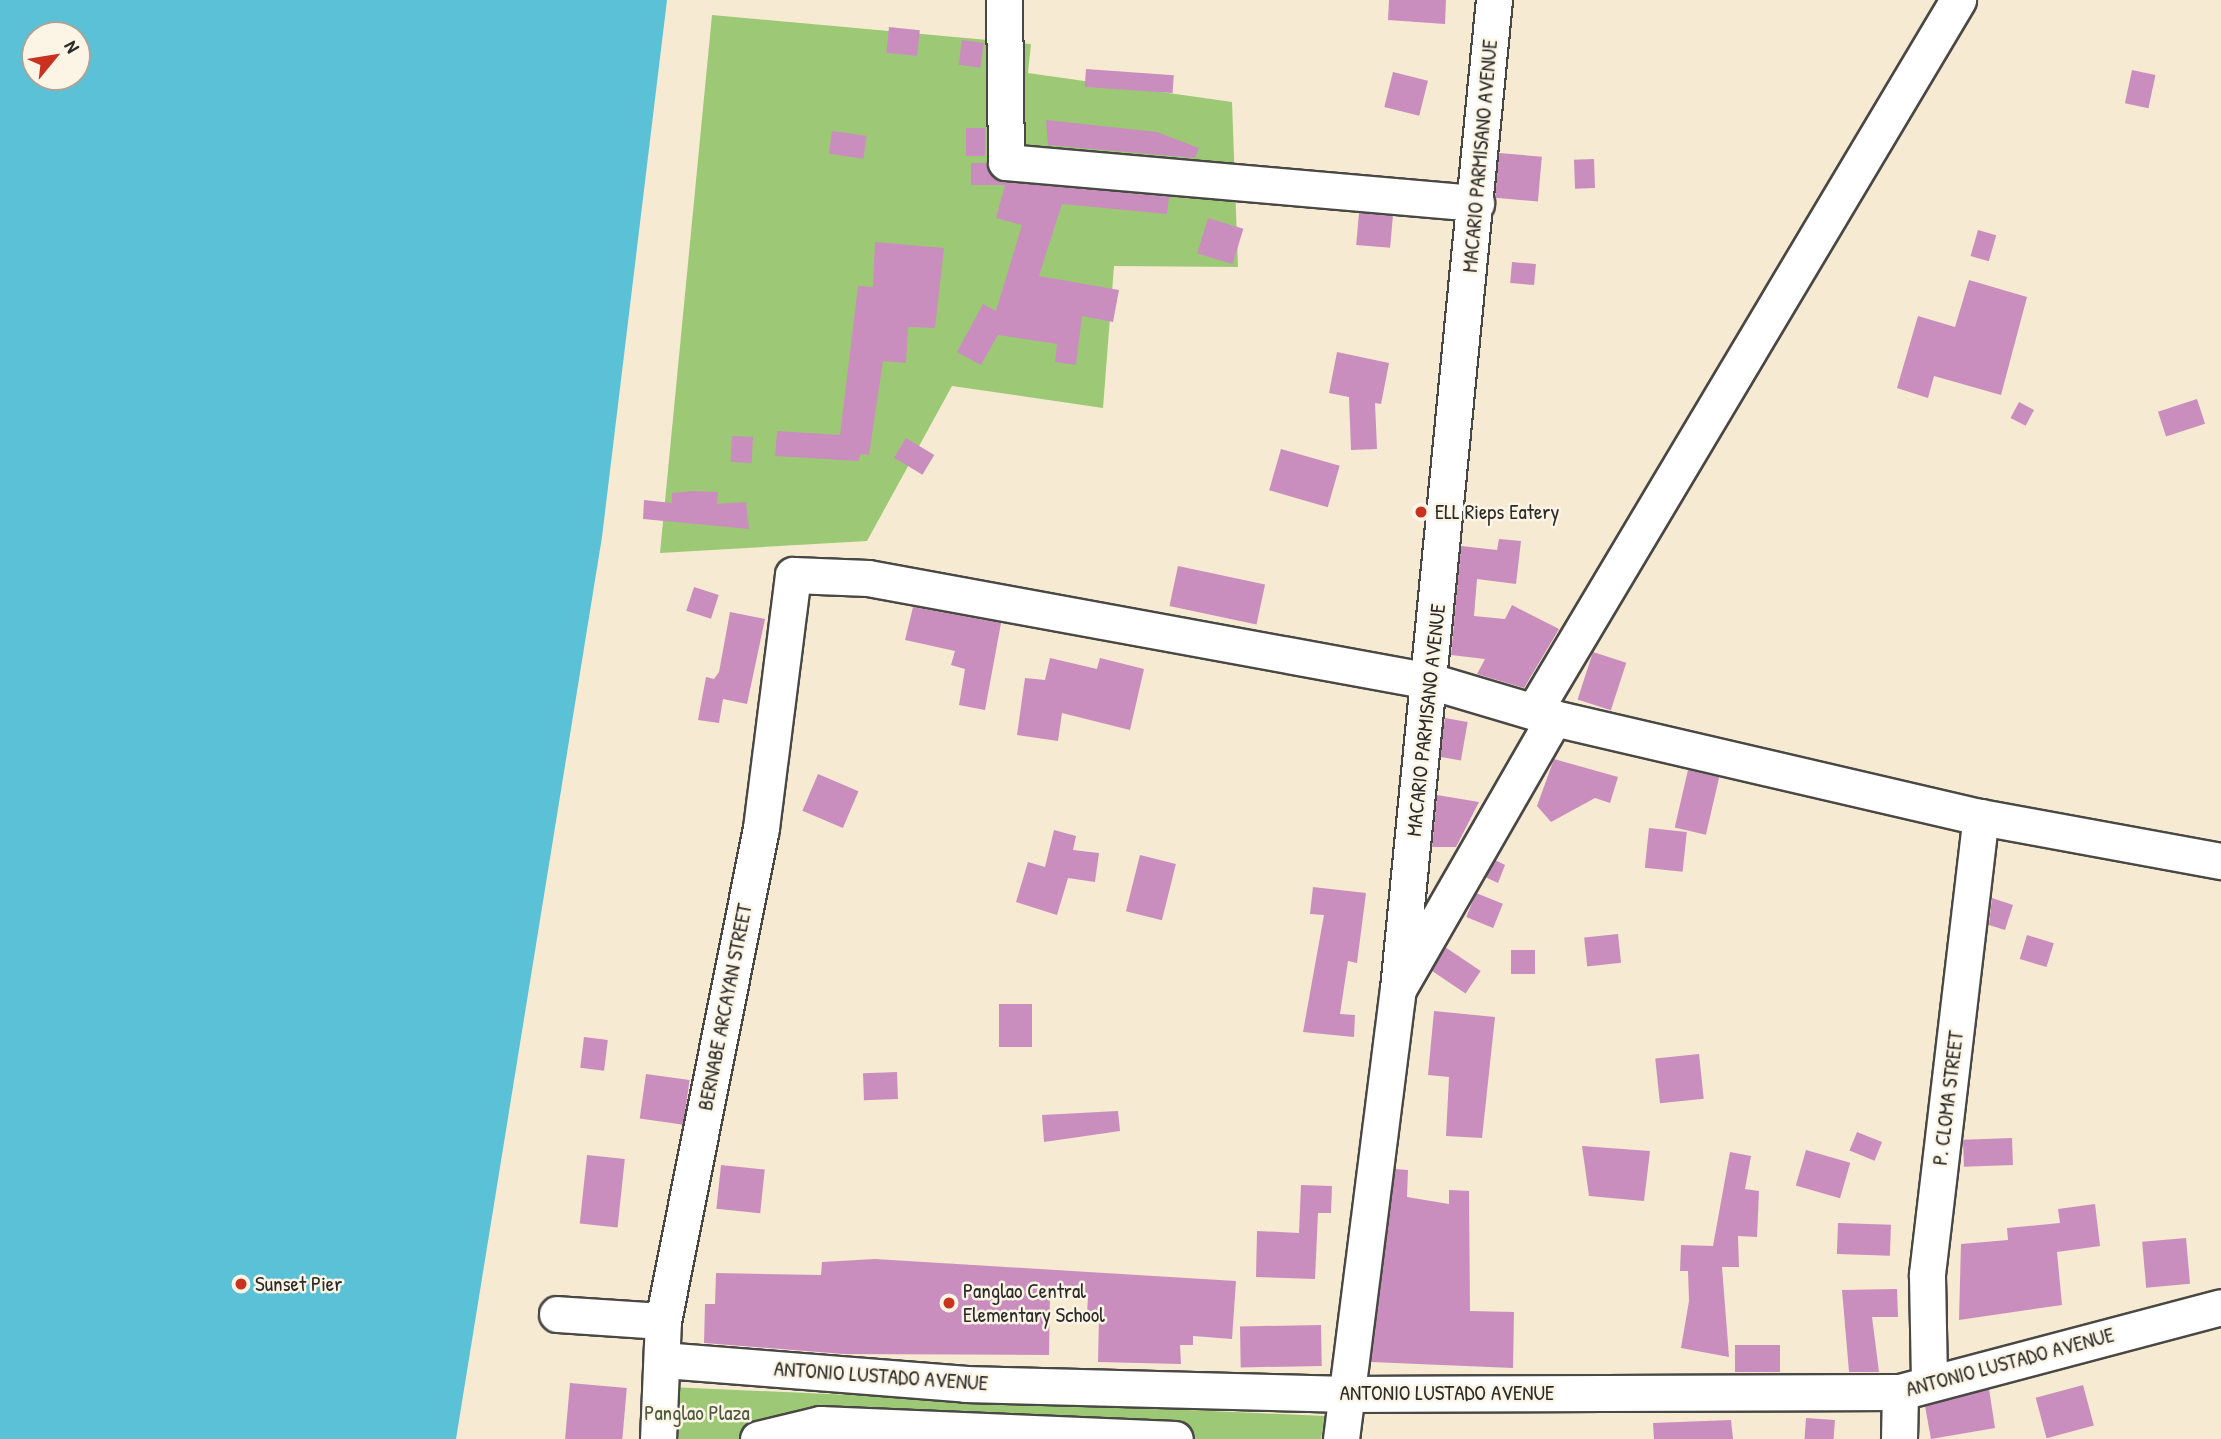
<!DOCTYPE html>
<html>
<head>
<meta charset="utf-8">
<style>
  body { margin:0 }
  #map { position:relative; width:2221px; height:1439px; overflow:hidden; background:#f6ead2; font-family:"Patrick Hand",sans-serif }
  div>[style] { position:absolute }
  .green>* { inset:0; background:#9dc976 }
  .water>* { inset:0; background:#5ac1d7 }
  .building>* { inset:0; background:#ca8ebe; transform-origin:0 0 }
  .roads { filter:drop-shadow(2px 0 #494844) drop-shadow(-2px 0 #494844) drop-shadow(0 2px #494844) drop-shadow(0 -2px #494844) }
  .minor>* { height:35px; margin:-17.5px; padding:0 17.5px; transform-origin:17.5px; border-radius:17.5px; background:#fff }
  .dots>* { width:19px; height:19px; translate:-50% -50%; box-sizing:border-box; border:4px solid #fcf5e5; border-radius:50% }
  span { translate:-50% -50%; white-space:nowrap; text-align:center; line-height:1.15; -webkit-text-stroke:5px #fcf5e5; paint-order:stroke }
  .street-label { font-size:21px; color:#2b2b2b }
  .poi-label { font-size:21px; color:#2b2b2b }
  .left { translate:0 -50%; text-align:left }
  .park-label { font-size:21px; color:#4d5a42 }
  .north { position:absolute; left:21px; top:21px; width:70px; height:70px; box-sizing:border-box; background:#fcf5e5; border:2px solid #a8a49b; border-radius:50%; rotate:60deg; font-size:19px; font-weight:700; line-height:28px; text-align:center; color:#2b2b2b }
  .north::after { content:''; display:block; margin:auto; width:24px; height:32px; background:#c8321e; clip-path:polygon(50% 0,100% 100%,50% 72%,0 100%) }
</style>
</head>
<body>
<div id="map">
  <div class="green">
    <i style="clip-path:polygon(712px 15px,1031px 44px,1028px 73px,1232px 102px,1238px 267px,1114px 266px,1103px 408px,952px 386px,867px 541px,660px 553px)"></i>
    <i style="clip-path:polygon(670px 1387px,1325px 1416px,1321px 1439px,665px 1439px)"></i>
  </div>
  <div class="water">
    <i style="clip-path:polygon(evenodd,0 0,667px 0,602px 537px,456px 1439px,0 1439px,0 0,35px 35px,77px 35px,77px 77px,35px 77px,35px 35px)"></i>
  </div>
  <div class="building">
    <i style="clip-path:polygon(1389px 0,1446px 0,1445px 24px,1388px 20px)"></i>
    <i style="left:889px;top:27px;width:31px;height:26px;rotate:6deg"></i>
    <i style="left:962px;top:40px;width:22px;height:25px;rotate:8deg"></i>
    <i style="left:1086px;top:69px;width:88px;height:18px;rotate:4deg"></i>
    <i style="left:2132px;top:70px;width:24px;height:34px;rotate:12deg"></i>
    <i style="left:1393px;top:72px;width:36px;height:36px;rotate:14deg"></i>
    <i style="clip-path:polygon(1046px 120px,1157px 132px,1199px 148px,1195px 158px,1048px 145px)"></i>
    <i style="left:966px;top:128px;width:19px;height:28px"></i>
    <i style="left:832px;top:131px;width:35px;height:23px;rotate:8deg"></i>
    <i style="left:1499px;top:153px;width:43px;height:45px;rotate:5deg"></i>
    <i style="left:1594px;top:159px;width:29px;height:20px;rotate:88deg"></i>
    <i style="clip-path:polygon(971px 163px,986px 163px,1004px 182px,1184px 198px,1169px 197px,1167px 214px,1062px 204px,1039px 276px,1119px 290px,1113px 322px,1082px 316px,1076px 365px,1055px 362px,1057px 344px,998px 335px,981px 365px,957px 352px,983px 304px,996px 311px,1022px 225px,996px 218px,1005px 185px,971px 185px)"></i>
    <i style="left:1359px;top:213px;width:34px;height:32px;rotate:5deg"></i>
    <i style="left:1208px;top:218px;width:37px;height:37px;rotate:17deg"></i>
    <i style="left:1978px;top:230px;width:19px;height:27px;rotate:16deg"></i>
    <i style="clip-path:polygon(875px 242px,944px 248px,935px 328px,908px 327px,906px 363px,883px 361px,869px 455px,861px 454px,858px 461px,775px 456px,777px 431px,840px 435px,858px 286px,873px 287px)"></i>
    <i style="left:1512px;top:262px;width:24px;height:21px;rotate:5deg"></i>
    <i style="clip-path:polygon(1969px 280px,2027px 297px,2001px 395px,1934px 376px,1928px 398px,1897px 388px,1918px 316px,1955px 327px)"></i>
    <i style="clip-path:polygon(1337px 352px,1389px 363px,1381px 404px,1375px 403px,1377px 449px,1351px 450px,1349px 397px,1329px 393px)"></i>
    <i style="left:2197px;top:399px;width:26px;height:41px;rotate:72deg"></i>
    <i style="left:2019px;top:402px;width:17px;height:18px;rotate:28deg"></i>
    <i style="left:732px;top:436px;width:21px;height:26px;rotate:3deg"></i>
    <i style="left:906px;top:438px;width:33px;height:23px;rotate:31deg"></i>
    <i style="left:1281px;top:449px;width:61px;height:43px;rotate:16deg"></i>
    <i style="clip-path:polygon(693px 491px,718px 492px,717px 504px,746px 502px,749px 529px,643px 519px,644px 500px,672px 503px,672px 493px)"></i>
    <i style="clip-path:polygon(1499px 539px,1521px 541px,1516px 584px,1477px 579px,1474px 616px,1505px 619px,1512px 605px,1559px 629px,1524px 688px,1477px 674px,1485px 659px,1451px 655px,1461px 546px,1497px 550px)"></i>
    <i style="left:1178px;top:566px;width:89px;height:41px;rotate:12deg"></i>
    <i style="left:694px;top:587px;width:26px;height:25px;rotate:18deg"></i>
    <i style="clip-path:polygon(913px 607px,1001px 623px,985px 710px,959px 705px,965px 669px,951px 665px,955px 651px,905px 640px)"></i>
    <i style="clip-path:polygon(730px 612px,765px 619px,747px 704px,723px 699px,719px 723px,698px 720px,706px 677px,714px 679px,719px 672px)"></i>
    <i style="left:1593px;top:652px;width:35px;height:50px;rotate:18deg"></i>
    <i style="clip-path:polygon(1050px 658px,1097px 669px,1100px 658px,1144px 669px,1130px 730px,1062px 713px,1058px 741px,1017px 735px,1025px 678px,1045px 680px)"></i>
    <i style="left:1445px;top:718px;width:23px;height:39px;rotate:10deg"></i>
    <i style="clip-path:polygon(1554px 759px,1618px 777px,1610px 803px,1595px 798px,1551px 822px,1537px 806px)"></i>
    <i style="left:1688px;top:770px;width:32px;height:59px;rotate:13deg"></i>
    <i style="left:818px;top:774px;width:44px;height:40px;rotate:23deg"></i>
    <i style="clip-path:polygon(1437px 795px,1479px 802px,1456px 847px,1432px 847px)"></i>
    <i style="left:1649px;top:828px;width:38px;height:40px;rotate:6deg"></i>
    <i style="clip-path:polygon(1054px 830px,1076px 836px,1073px 850px,1099px 853px,1095px 882px,1068px 878px,1057px 915px,1016px 902px,1028px 862px,1045px 867px)"></i>
    <i style="left:1140px;top:855px;width:37px;height:58px;rotate:14deg"></i>
    <i style="clip-path:polygon(1495px 860px,1505px 865px,1498px 883px,1485px 877px)"></i>
    <i style="clip-path:polygon(1313px 887px,1366px 893px,1357px 963px,1348px 961px,1340px 1014px,1355px 1015px,1354px 1037px,1303px 1032px,1324px 915px,1310px 914px)"></i>
    <i style="left:1476px;top:893px;width:29px;height:26px;rotate:22deg"></i>
    <i style="clip-path:polygon(1992px 898px,2013px 905px,2005px 930px,1989px 925px)"></i>
    <i style="left:1618px;top:934px;width:29px;height:34px;rotate:84deg"></i>
    <i style="left:2027px;top:935px;width:28px;height:25px;rotate:17deg"></i>
    <i style="left:1445px;top:947px;width:43px;height:27px;rotate:34deg"></i>
    <i style="left:1511px;top:950px;width:24px;height:24px"></i>
    <i style="left:999px;top:1004px;width:33px;height:43px"></i>
    <i style="clip-path:polygon(1434px 1011px,1495px 1017px,1482px 1138px,1446px 1136px,1449px 1077px,1428px 1075px)"></i>
    <i style="left:584px;top:1037px;width:24px;height:31px;rotate:7deg"></i>
    <i style="left:1699px;top:1054px;width:45px;height:44px;rotate:84deg"></i>
    <i style="left:897px;top:1072px;width:27px;height:34px;rotate:88deg"></i>
    <i style="left:646px;top:1074px;width:44px;height:45px;rotate:8deg"></i>
    <i style="clip-path:polygon(1118px 1111px,1120px 1131px,1044px 1142px,1042px 1115px)"></i>
    <i style="left:1857px;top:1132px;width:27px;height:20px;rotate:22deg"></i>
    <i style="left:2012px;top:1138px;width:27px;height:49px;rotate:88deg"></i>
    <i style="clip-path:polygon(1582px 1146px,1650px 1151px,1644px 1201px,1589px 1196px)"></i>
    <i style="left:1806px;top:1150px;width:46px;height:37px;rotate:16deg"></i>
    <i style="clip-path:polygon(1730px 1152px,1751px 1156px,1745px 1189px,1759px 1191px,1757px 1237px,1738px 1236px,1739px 1267px,1722px 1267px,1729px 1357px,1681px 1348px,1689px 1301px,1688px 1271px,1680px 1271px,1681px 1245px,1713px 1246px)"></i>
    <i style="left:587px;top:1155px;width:38px;height:69px;rotate:6deg"></i>
    <i style="left:721px;top:1165px;width:44px;height:44px;rotate:6deg"></i>
    <i style="clip-path:polygon(1395px 1169px,1408px 1170px,1407px 1197px,1449px 1204px,1449px 1190px,1469px 1191px,1470px 1311px,1514px 1312px,1513px 1368px,1371px 1362px)"></i>
    <i style="clip-path:polygon(1301px 1185px,1332px 1186px,1331px 1213px,1318px 1213px,1315px 1279px,1256px 1277px,1257px 1231px,1299px 1233px)"></i>
    <i style="clip-path:polygon(2095px 1204px,2100px 1246px,2057px 1252px,2062px 1305px,1959px 1320px,1961px 1244px,2008px 1240px,2007px 1228px,2060px 1223px,2058px 1209px)"></i>
    <i style="left:1838px;top:1223px;width:53px;height:31px;rotate:2deg"></i>
    <i style="left:2186px;top:1238px;width:46px;height:44px;rotate:85deg"></i>
    <i style="clip-path:polygon(875px 1259px,1236px 1281px,1232px 1339px,1193px 1336px,1193px 1345px,1180px 1345px,1181px 1364px,1098px 1362px,1099px 1316px,1087px 1315px,1088px 1295px,1050px 1293px,1049px 1355px,844px 1354px,704px 1343px,705px 1304px,715px 1304px,716px 1273px,821px 1275px,822px 1262px)"></i>
    <i style="clip-path:polygon(1897px 1289px,1898px 1317px,1872px 1317px,1879px 1372px,1849px 1372px,1842px 1290px)"></i>
    <i style="left:1321px;top:1325px;width:41px;height:81px;rotate:89deg"></i>
    <i style="left:1780px;top:1345px;width:27px;height:45px;rotate:90deg"></i>
    <i style="left:570px;top:1383px;width:57px;height:56px;rotate:5deg"></i>
    <i style="left:2083px;top:1385px;width:42px;height:49px;rotate:75deg"></i>
    <i style="clip-path:polygon(1989px 1389px,1995px 1428px,1931px 1439px,1925px 1406px)"></i>
    <i style="left:1806px;top:1418px;width:29px;height:21px;rotate:4deg"></i>
    <i style="clip-path:polygon(1731px 1420px,1733px 1439px,1654px 1439px,1653px 1423px)"></i>
  </div>
  <div class="roads">
    <div class="minor">
      <i style="left:1004px;top:0;width:162px;rotate:89.3deg"></i>
      <i style="left:1006px;top:162px;width:472px;rotate:5deg"></i>
      <i style="left:1534px;top:711px;width:828px;rotate:-59.19deg"></i>
      <i style="left:1554px;top:718px;width:438px;rotate:13.1deg"></i>
      <i style="left:1981px;top:817px;width:244px;rotate:10.4deg"></i>
      <i style="left:557px;top:1314px;width:106px;rotate:3.8deg"></i>
      <i style="left:663px;top:1360px;width:303px;rotate:4.5deg"></i>
      <i style="left:965px;top:1384px;width:383px;rotate:1.5deg"></i>
      <i style="left:1348px;top:1394px;width:552px;rotate:-0.21deg"></i>
      <i style="left:1900px;top:1392px;width:332px;rotate:-14.8deg"></i>
      <i style="left:1929px;top:1380px;width:106px;rotate:-91.1deg"></i>
      <i style="left:1927px;top:1274px;width:460px;rotate:-83.3deg"></i>
      <i style="left:658px;top:1439px;width:118px;rotate:-87.6deg"></i>
      <i style="left:663px;top:1321px;width:503px;rotate:-78.76deg"></i>
      <i style="left:761px;top:828px;width:255px;rotate:-82.8deg"></i>
      <i style="left:793px;top:575px;width:75px;rotate:2.3deg"></i>
      <i style="left:868px;top:578px;width:571px;rotate:10.39deg"></i>
      <i style="left:1430px;top:681px;width:129px;rotate:16.6deg"></i>
      <i style="left:1554px;top:718px;width:313px;rotate:119.9deg"></i>
      <i style="left:758px;top:1439px;width:64px;rotate:-13.6deg"></i>
      <i style="left:820px;top:1424px;width:355px;rotate:2.4deg"></i>
      <i style="left:1341px;top:1439px;width:454px;rotate:-82.8deg"></i>
      <i style="left:1398px;top:989px;width:994px;rotate:-84.46deg"></i>
      <i style="left:1899px;top:1439px;width:47px;rotate:-88.8deg"></i>
    </div>
  </div>
  <div class="dots">
    <i style="left:1421px;top:512px;background:#c8321e"></i>
    <i style="left:241px;top:1284px;background:#c8321e"></i>
    <i style="left:949px;top:1303px;background:#c8321e"></i>
  </div>
  <div class="street-label">
    <span style="left:1480px;top:156px;rotate:-85deg">MACARIO PARMISANO AVENUE</span>
    <span style="left:1426px;top:720px;rotate:-84deg">MACARIO PARMISANO AVENUE</span>
    <span style="left:725px;top:1007px;rotate:-79deg">BERNABE ARCAYAN STREET</span>
    <span style="left:1948px;top:1098px;rotate:-83deg">P. CLOMA STREET</span>
    <span style="left:2010px;top:1362px;rotate:-15deg">ANTONIO LUSTADO AVENUE</span>
    <span style="left:881px;top:1376px;rotate:4deg">ANTONIO LUSTADO AVENUE</span>
    <span style="left:1447px;top:1393px">ANTONIO LUSTADO AVENUE</span>
  </div>
  <div class="poi-label">
    <span class="left" style="left:1435px;top:512px">ELL Rieps Eatery</span>
    <span class="left" style="left:255px;top:1284px">Sunset Pier</span>
    <span class="left" style="left:963px;top:1303px">Panglao Central<br>Elementary School</span>
  </div>
  <div class="park-label">
    <span style="left:697px;top:1413px">Panglao Plaza</span>
  </div>
  <div class="north">N</div>
</div>
</body>
</html>
